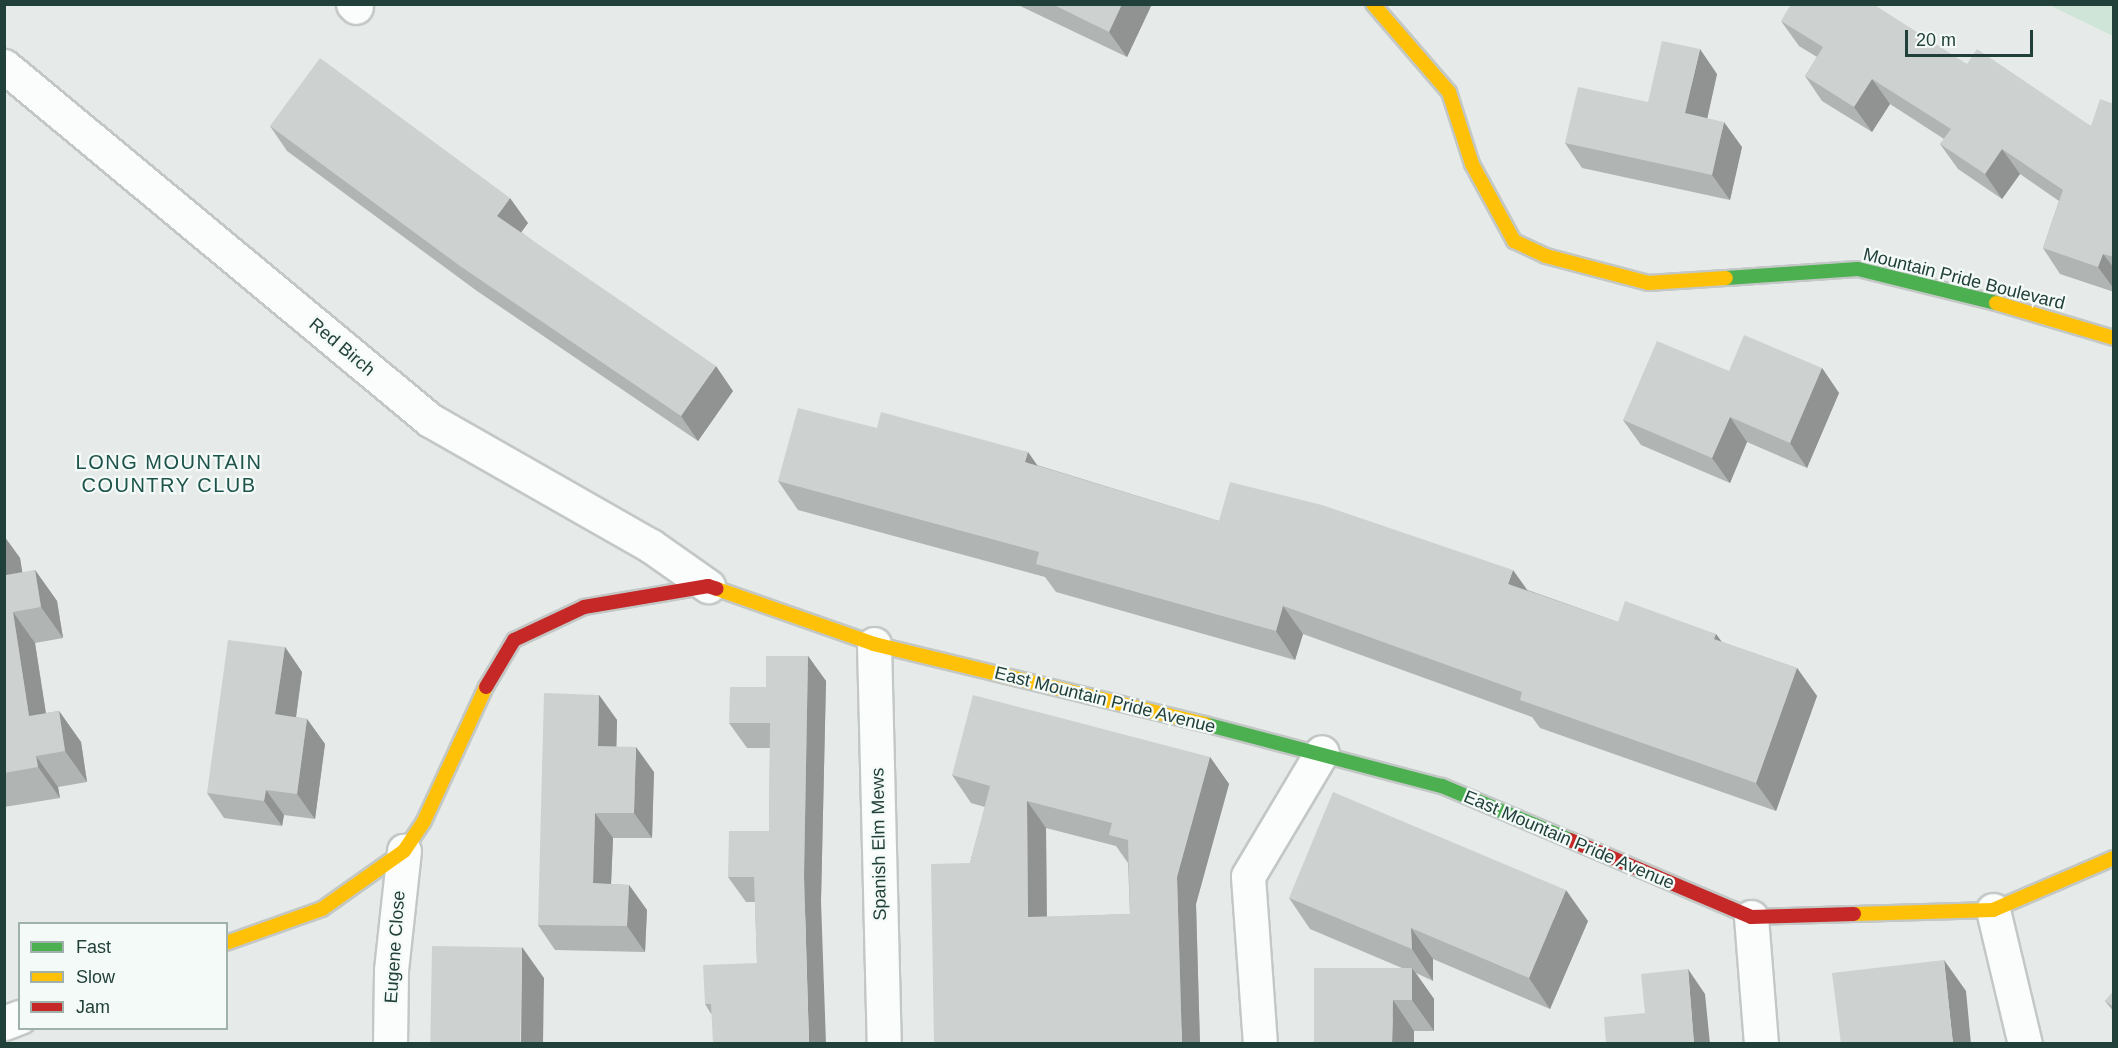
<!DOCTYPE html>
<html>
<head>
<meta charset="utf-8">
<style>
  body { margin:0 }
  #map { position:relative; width:2118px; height:1048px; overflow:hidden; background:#e6ebe9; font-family:Arial,sans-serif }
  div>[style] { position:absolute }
  .green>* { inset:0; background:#cee5d7 }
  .roads { filter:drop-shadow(2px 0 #c3c8c6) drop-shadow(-2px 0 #c3c8c6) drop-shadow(0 2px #c3c8c6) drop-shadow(0 -2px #c3c8c6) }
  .street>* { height:33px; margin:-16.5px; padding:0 16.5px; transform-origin:16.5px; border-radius:16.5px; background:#fbfcfc }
  .fast>* { height:14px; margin:-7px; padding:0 7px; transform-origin:7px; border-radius:7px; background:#4caf50 }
  .slow>* { height:14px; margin:-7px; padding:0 7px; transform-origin:7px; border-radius:7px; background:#ffc107 }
  .jam>* { height:14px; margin:-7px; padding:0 7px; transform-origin:7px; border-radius:7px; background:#c62828 }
  .wall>* { inset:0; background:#b0b5b3 }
  .shaded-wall>* { inset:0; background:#909392 }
  .building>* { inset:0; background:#cdd2d0; transform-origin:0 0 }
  span { translate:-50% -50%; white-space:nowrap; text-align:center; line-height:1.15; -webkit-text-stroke:4.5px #f4faf7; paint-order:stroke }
  .street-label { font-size:18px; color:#22403a }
  .neighbourhood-label { font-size:20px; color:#1c534a; letter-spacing:1.5px }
  .frame { position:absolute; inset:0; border:6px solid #22403a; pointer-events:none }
  .legend { position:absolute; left:18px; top:922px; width:210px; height:108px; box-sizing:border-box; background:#f4faf7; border:2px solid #a0b0ab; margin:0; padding:8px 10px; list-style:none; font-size:18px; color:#22403a }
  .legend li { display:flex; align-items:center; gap:12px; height:30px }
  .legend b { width:30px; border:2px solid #a0b0ab }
  .scale { position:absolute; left:1905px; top:30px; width:128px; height:27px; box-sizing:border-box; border:3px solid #22403a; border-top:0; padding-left:8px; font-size:18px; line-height:21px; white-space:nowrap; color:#22403a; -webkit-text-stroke:4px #f4faf7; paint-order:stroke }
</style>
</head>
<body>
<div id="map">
  <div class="green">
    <i style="clip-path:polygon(2049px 5px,2113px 5px,2113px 36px)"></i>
  </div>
  <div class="roads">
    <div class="street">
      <i style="left:353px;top:4px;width:4px;rotate:45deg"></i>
      <i style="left:4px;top:66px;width:554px;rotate:39.73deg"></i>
      <i style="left:430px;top:420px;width:254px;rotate:29.7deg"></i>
      <i style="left:651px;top:546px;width:70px;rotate:35.1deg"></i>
      <i style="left:874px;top:644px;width:400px;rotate:88.6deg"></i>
      <i style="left:1993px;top:910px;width:138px;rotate:76.6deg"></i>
      <i style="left:1751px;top:917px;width:127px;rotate:85.5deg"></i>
      <i style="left:4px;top:1023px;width:17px;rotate:-21deg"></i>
      <i style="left:390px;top:1044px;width:74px;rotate:-89.2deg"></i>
      <i style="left:391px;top:970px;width:120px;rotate:-83.8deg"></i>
      <i style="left:1260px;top:1044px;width:168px;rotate:-94.1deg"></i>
      <i style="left:1248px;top:876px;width:144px;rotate:-59.2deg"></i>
    </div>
    <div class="fast">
      <i style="left:1726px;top:278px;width:132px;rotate:-3.9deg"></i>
      <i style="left:1858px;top:269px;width:142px;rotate:13.8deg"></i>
      <i style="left:1205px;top:724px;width:245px;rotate:14.7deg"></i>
      <i style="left:1442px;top:786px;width:139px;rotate:22.9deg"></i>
    </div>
    <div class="slow">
      <i style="left:1373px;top:4px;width:116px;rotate:49.2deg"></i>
      <i style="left:1449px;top:92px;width:76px;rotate:72.3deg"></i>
      <i style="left:1472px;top:164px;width:88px;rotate:61.4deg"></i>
      <i style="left:1514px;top:241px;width:35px;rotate:25deg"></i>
      <i style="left:1546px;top:256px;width:106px;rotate:14.8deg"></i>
      <i style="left:1648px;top:283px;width:78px;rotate:-3.7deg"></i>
      <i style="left:1996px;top:303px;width:123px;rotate:16.5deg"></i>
      <i style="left:717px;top:589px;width:166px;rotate:19.3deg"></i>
      <i style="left:874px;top:644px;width:341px;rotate:13.6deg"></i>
      <i style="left:1854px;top:914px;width:139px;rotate:-1.6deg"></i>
      <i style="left:1993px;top:910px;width:132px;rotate:-23.3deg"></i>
      <i style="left:226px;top:943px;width:102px;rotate:-19.5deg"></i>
      <i style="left:322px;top:909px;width:100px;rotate:-35.3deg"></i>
      <i style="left:404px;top:851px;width:36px;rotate:-56deg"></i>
      <i style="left:424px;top:821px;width:148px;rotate:-65.2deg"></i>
    </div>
    <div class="jam">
      <i style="left:486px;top:687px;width:55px;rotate:-59.2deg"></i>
      <i style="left:514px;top:640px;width:77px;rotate:-25.2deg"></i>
      <i style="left:584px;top:607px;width:126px;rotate:-9.6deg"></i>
      <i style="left:708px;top:586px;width:9px;rotate:18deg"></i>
      <i style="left:1570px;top:840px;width:197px;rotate:23deg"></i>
      <i style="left:1751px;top:917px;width:103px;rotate:-1.7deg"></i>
    </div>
  </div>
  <div class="wall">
    <i style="clip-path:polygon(1016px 4px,1152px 4px,1127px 57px)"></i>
    <i style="clip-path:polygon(1781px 21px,1967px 64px,2091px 126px,2114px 104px,2114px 292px,2060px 274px,2043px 248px,2059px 201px,2020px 174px,2002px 199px,1958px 169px,1940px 144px,1944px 139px,1890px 104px,1872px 132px,1822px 101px,1805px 76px,1817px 57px,1799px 46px)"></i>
    <i style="clip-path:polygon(1717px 74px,1707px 118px,1742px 147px,1730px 200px,1582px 168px,1565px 143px,1648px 102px)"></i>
    <i style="clip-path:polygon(270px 126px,528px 223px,521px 232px,733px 391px,698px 441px,477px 291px,287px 151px)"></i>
    <i style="clip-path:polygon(1822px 368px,1839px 393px,1807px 468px,1747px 442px,1730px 483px,1641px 445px,1623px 420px,1729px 371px)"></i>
    <i style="clip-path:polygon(877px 428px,1028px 452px,1037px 465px,1219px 521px,1528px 590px,1618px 622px,1716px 634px,1722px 642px,1797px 668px,1817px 696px,1776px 811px,1540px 728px,1532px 717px,1303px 634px,1295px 660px,1056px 592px,1045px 577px,798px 510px,778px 481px)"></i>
    <i style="clip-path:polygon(4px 536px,20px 558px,22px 573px,35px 570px,57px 601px,63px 638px,35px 643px,46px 713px,59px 711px,81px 742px,87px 782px,58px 787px,60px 798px,4px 807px)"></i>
    <i style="clip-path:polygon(285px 647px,302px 672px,296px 717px,307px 719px,325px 744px,315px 819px,284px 815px,282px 826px,224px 818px,207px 793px)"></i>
    <i style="clip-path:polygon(808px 656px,826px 681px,821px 901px,711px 1014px,705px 1004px,757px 963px,755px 902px,746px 902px,728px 877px,769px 831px,770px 748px,747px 748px,729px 723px,766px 687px)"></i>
    <i style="clip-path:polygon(599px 695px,617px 720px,616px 747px,654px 772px,652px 838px,613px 838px,611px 884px,629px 885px,647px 910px,645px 952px,555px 950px,538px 925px)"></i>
    <i style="clip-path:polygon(evenodd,1210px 757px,1229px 784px,1196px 904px,1200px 1044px,970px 863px,985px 807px,971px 803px,952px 775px,1210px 757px,1046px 828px,1116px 846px,1128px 863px,1130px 914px,1047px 917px,1046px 828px)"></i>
    <i style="clip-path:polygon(1289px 898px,1588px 921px,1550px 1009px,1433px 959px,1433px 981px,1416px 973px,1434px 999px,1434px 1031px,1414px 1031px,1314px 968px,1402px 968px,1310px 929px)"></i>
    <i style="clip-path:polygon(2114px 991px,2114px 1012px,2105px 1001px)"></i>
  </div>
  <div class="shaded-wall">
    <i style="clip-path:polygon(1122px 4px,1152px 4px,1127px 57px,1109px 32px)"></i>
    <i style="clip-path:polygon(1700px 49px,1717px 74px,1703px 138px,1685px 113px)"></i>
    <i style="clip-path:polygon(1872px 79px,1890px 104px,1872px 132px,1854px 107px)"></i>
    <i style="clip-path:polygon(1724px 122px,1742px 147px,1730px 200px,1712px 175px)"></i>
    <i style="clip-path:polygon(2002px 149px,2020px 174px,2002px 199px,1985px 174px)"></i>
    <i style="clip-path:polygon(510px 198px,528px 223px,515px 241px,497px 216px)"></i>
    <i style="clip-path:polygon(2103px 254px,2114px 268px,2114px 289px,2098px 267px)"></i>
    <i style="clip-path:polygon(716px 366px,733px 391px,698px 441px,681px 416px)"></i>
    <i style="clip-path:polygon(1822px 368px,1839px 393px,1807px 468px,1790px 443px)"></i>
    <i style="clip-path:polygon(1730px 417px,1747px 442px,1730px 483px,1712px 458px)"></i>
    <i style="clip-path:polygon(1028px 452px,1048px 481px,1025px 462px)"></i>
    <i style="clip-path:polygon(4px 536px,20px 558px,28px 606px,6px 575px,4px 566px)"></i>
    <i style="clip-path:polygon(35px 570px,57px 601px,63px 638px,41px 607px)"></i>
    <i style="clip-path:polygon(1513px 570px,1533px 598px,1508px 584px)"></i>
    <i style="clip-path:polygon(1283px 606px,1303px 634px,1295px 660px,1276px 631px)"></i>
    <i style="clip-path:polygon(13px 612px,35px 643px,51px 747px,29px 716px)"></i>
    <i style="clip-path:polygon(1716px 634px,1736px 662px,1714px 639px)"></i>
    <i style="clip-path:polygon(285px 647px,302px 672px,293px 739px,275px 714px)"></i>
    <i style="clip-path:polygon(808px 656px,826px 681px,821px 901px,826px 1044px,809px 1044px,804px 876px)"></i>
    <i style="clip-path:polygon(1797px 668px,1817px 696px,1776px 811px,1756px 783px)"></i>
    <i style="clip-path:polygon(599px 695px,617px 720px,616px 771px,598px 746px)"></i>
    <i style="clip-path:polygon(59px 711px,81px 742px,87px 782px,65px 751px)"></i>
    <i style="clip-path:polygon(307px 719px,325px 744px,315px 819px,297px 794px)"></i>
    <i style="clip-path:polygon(636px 747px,654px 772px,652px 838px,634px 813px)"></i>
    <i style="clip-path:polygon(36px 756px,58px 787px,60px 798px,38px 767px)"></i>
    <i style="clip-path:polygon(1210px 757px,1229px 784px,1196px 904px,1200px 1044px,1182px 1044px,1177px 877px)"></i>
    <i style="clip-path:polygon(266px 790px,284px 815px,282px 826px,264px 801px)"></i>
    <i style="clip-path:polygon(1027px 801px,1046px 828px,1047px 944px,1028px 917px)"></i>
    <i style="clip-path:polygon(595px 813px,613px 838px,610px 909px,593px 883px)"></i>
    <i style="clip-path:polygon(629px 885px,647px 910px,645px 952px,627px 926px)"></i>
    <i style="clip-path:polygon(1566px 890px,1588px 921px,1550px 1009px,1529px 978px)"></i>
    <i style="clip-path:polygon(1411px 928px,1433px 959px,1433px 981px,1412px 949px)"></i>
    <i style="clip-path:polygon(522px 947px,544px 978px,543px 1044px,521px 1044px)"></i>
    <i style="clip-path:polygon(1944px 960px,1966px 991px,1971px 1044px,1953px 1044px)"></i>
    <i style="clip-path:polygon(1412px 968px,1434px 999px,1434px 1031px,1412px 1000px)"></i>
    <i style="clip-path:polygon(1688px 969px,1705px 994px,1710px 1044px,1694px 1044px)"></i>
    <i style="clip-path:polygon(1393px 1000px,1414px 1031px,1414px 1044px,1392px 1044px)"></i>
  </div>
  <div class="building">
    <i style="clip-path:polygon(1052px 4px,1122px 4px,1109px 32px)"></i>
    <i style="clip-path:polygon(1791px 4px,1873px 4px,1967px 64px,1977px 49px,2091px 126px,2100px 99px,2114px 104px,2114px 257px,2103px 254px,2098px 267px,2043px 248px,2063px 190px,2002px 149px,1985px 174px,1940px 144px,1951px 129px,1872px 79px,1854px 107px,1805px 76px,1823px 47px,1781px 21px)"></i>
    <i style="clip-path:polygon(1662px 41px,1700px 49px,1685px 113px,1724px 122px,1712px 175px,1565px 143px,1578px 87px,1648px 102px)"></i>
    <i style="clip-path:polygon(320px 58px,510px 198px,497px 216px,716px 366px,681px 416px,460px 266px,270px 126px)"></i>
    <i style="clip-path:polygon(1744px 335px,1822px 368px,1790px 443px,1730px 417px,1712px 458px,1623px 420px,1657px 341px,1729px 371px)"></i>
    <i style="clip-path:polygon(798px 408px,877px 428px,881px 412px,1028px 452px,1025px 462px,1219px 521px,1230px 482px,1322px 505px,1513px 570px,1508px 584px,1618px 622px,1625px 601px,1716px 634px,1714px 639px,1797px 668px,1756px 783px,1520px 700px,1522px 692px,1283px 606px,1276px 631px,1036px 564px,1039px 552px,778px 481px)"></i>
    <i style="clip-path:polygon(4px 566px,6px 575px,35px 570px,41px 607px,13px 612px,29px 716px,59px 711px,65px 751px,36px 756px,38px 767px,4px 773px)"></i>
    <i style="clip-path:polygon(228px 640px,285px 647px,275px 714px,307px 719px,297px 794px,266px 790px,264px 801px,207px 793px)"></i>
    <i style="clip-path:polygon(766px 656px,808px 656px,804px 876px,809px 1044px,713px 1044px,711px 1004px,705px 1004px,703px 965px,757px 963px,754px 877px,728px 877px,729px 831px,769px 831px,770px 723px,729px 723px,730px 687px,766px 687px)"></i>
    <i style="clip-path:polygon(544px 693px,599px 695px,598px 746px,636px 747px,634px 813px,595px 813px,593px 883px,629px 885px,627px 926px,538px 925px)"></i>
    <i style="clip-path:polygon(evenodd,973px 695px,1210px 757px,1177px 877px,1182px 1044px,934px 1044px,931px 864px,970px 863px,990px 786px,952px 775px,973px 695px,1027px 801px,1112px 823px,1109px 835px,1128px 840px,1130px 914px,1028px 917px,1027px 801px)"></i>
    <i style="clip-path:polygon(1333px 792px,1566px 890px,1529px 978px,1411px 928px,1412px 949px,1289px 898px)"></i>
    <i style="left:432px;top:946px;width:90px;height:98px;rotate:1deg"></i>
    <i style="clip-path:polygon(1944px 960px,1953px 1044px,1841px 1044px,1832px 973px)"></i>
    <i style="clip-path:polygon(1314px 968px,1412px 968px,1412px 1000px,1393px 1000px,1392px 1044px,1314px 1044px)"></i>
    <i style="clip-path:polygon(1688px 969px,1694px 1044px,1606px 1044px,1604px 1017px,1645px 1013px,1641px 974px)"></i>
    <i style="clip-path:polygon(2114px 991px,2114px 1007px,2105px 1001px)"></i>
  </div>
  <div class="street-label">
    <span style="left:1964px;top:279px;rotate:14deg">Mountain Pride Boulevard</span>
    <span style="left:342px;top:347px;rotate:40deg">Red Birch</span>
    <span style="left:1105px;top:700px;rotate:14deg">East Mountain Pride Avenue</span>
    <span style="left:1569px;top:840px;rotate:23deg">East Mountain Pride Avenue</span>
    <span style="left:879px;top:844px;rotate:-91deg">Spanish Elm Mews</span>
    <span style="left:395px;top:947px;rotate:-86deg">Eugene Close</span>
  </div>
  <div class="neighbourhood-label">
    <span style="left:169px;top:474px">LONG MOUNTAIN<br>COUNTRY CLUB</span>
  </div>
  <div class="frame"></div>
  <ul class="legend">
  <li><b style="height:8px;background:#4caf50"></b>Fast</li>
  <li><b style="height:8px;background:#ffc107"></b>Slow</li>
  <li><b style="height:8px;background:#c62828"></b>Jam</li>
  </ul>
  <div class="scale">20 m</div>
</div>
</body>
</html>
